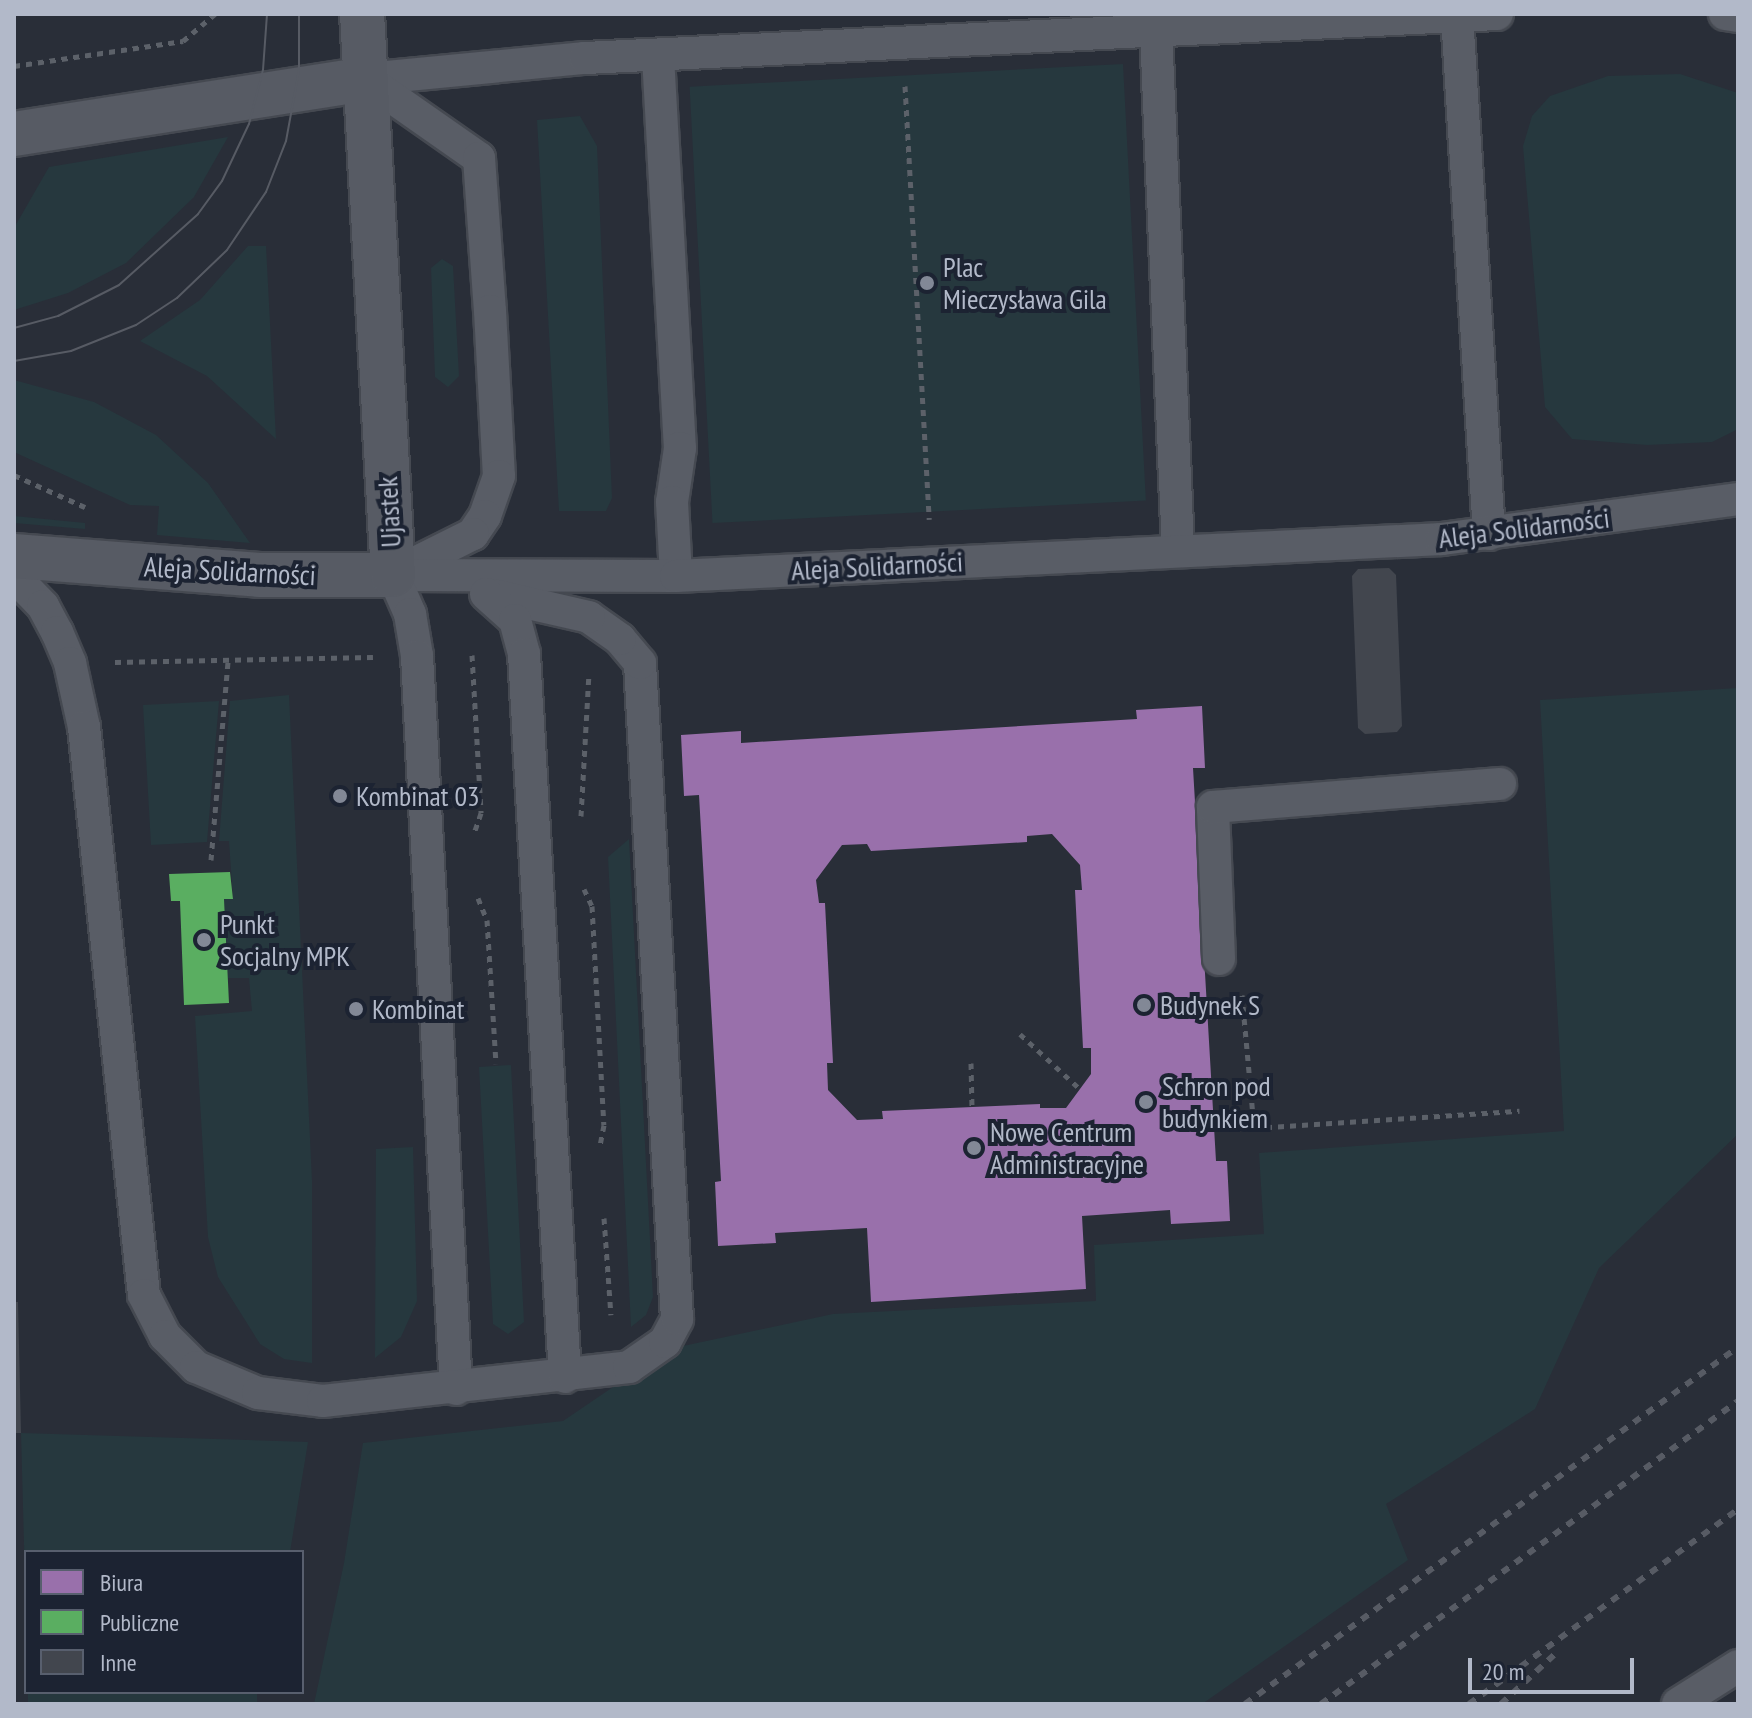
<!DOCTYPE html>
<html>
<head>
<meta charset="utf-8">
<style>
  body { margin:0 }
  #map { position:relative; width:1752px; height:1718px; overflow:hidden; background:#292e38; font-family:"PT Sans Narrow",sans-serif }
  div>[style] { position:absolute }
  .green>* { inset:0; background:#26383e; transform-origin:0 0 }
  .offices>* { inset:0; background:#9970ab }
  .public>* { inset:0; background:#5aae61 }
  .building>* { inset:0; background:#42464e }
  .path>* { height:5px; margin-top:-2.5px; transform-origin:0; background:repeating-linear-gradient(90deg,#5c6169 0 6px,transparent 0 12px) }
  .roads { filter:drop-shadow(2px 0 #454951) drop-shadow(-2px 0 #454951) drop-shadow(0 2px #454951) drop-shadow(0 -2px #454951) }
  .lane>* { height:32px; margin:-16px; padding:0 16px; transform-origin:16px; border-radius:16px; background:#595d66 }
  .secondary>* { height:44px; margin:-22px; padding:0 22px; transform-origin:22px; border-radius:22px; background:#575b64 }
  .tram>* { height:2px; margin:-1px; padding:0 1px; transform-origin:1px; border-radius:1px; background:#575b64 }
  .rail>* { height:6px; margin-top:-3px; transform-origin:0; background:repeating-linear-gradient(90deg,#575b64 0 8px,transparent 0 16px) }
  .dots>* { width:22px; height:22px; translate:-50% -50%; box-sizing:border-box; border:4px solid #1c2332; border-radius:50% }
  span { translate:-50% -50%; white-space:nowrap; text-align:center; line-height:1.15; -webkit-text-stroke:8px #1c2332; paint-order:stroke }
  .poi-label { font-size:28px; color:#b2b9c9 }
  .left { translate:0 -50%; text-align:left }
  .street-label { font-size:28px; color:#b2b9c9 }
  .frame { position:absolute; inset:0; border:16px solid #b2b9c9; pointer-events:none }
  .legend { position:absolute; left:24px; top:1550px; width:280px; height:144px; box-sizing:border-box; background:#1c2332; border:2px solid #585f6e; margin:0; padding:10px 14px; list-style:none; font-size:24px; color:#b2b9c9 }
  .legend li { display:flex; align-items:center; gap:16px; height:40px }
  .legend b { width:40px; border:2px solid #585f6e }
  .scale { position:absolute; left:1468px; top:1658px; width:166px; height:36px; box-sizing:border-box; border:4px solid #b2b9c9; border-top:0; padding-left:10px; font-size:24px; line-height:28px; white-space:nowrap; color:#b2b9c9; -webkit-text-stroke:6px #1c2332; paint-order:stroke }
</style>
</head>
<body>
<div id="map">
  <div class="green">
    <i style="left:1123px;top:64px;width:437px;height:434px;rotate:87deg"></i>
    <i style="clip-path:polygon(1680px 74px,1738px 93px,1738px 429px,1712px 442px,1647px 445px,1572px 439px,1545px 407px,1523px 146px,1532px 116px,1550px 96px,1608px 76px)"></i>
    <i style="clip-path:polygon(580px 116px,597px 146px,612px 498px,606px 511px,559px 511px,537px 120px)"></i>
    <i style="clip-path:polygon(228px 137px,194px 197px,126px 263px,68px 293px,14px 310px,14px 228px,49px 167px)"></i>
    <i style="clip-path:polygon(248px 246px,266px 246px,276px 439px,207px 376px,140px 341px,200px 300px)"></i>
    <i style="clip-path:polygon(442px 259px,453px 266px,459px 376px,448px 387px,435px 377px,431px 268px)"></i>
    <i style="clip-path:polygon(14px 380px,94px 402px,156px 435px,208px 483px,250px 543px,157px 535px,159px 506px,130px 505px,14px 452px)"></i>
    <i style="clip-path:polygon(14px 516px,85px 523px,85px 529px,14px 523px)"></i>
    <i style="clip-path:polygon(1738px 688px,1738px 1134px,1599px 1268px,1535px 1409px,1386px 1504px,1408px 1560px,1202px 1704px,314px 1704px,344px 1563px,363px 1443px,563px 1421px,669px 1349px,833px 1314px,1096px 1301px,1094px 1245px,1264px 1234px,1259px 1153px,1564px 1131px,1540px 700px)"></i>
    <i style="clip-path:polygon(289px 695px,312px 1181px,312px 1363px,284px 1359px,260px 1344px,218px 1277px,208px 1237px,195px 1016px,252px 1011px,249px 978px,228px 978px,224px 899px,233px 898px,229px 841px,219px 841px,230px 701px)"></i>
    <i style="clip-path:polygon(219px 701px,207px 842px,151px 845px,143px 705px)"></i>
    <i style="clip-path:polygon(629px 839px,653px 1297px,646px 1315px,631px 1327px,608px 857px)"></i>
    <i style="clip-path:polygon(511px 1065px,524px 1322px,508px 1334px,493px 1324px,479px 1067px)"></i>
    <i style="clip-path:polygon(413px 1147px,417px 1301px,401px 1337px,375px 1358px,376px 1149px)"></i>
    <i style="clip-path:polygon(21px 1433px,308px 1442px,290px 1552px,26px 1552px,26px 1617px)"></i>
    <i style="left:28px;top:1692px;width:229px;height:12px"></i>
  </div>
  <div class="offices">
    <i style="clip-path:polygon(evenodd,1202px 706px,1205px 768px,1193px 768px,1216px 1161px,1227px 1161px,1230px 1221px,1171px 1224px,1170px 1210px,1082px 1216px,1086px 1289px,871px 1302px,867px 1228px,775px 1233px,776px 1243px,718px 1246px,715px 1182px,721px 1181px,699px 795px,684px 796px,681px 735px,741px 731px,741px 743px,1137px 719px,1136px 710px,1202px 706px,1052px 834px,1080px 865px,1082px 890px,1075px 890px,1083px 1048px,1091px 1048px,1091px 1074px,1066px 1108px,1040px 1108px,1040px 1104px,882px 1111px,883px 1119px,857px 1120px,828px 1090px,827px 1063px,833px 1063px,825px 903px,819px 903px,816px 880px,842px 845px,867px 844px,871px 851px,1027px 842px,1027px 836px,1052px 834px)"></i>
  </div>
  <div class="public">
    <i style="clip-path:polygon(230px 872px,233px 899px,224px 899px,229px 1003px,184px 1005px,180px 901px,171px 901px,169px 874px)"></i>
  </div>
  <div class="building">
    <i style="clip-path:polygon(1389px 568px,1396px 575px,1402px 726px,1397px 732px,1365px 734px,1358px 728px,1352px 576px,1358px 569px)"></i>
    <i style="clip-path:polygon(14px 1302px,18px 1302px,21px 1433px,14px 1433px)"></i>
  </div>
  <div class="path">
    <i style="left:14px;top:66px;width:171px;rotate:-8.4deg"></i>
    <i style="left:183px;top:41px;width:42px;rotate:-40.2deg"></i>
    <i style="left:905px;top:86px;width:434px;rotate:86.8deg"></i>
    <i style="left:14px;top:475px;width:78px;rotate:24.3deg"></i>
    <i style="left:472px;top:655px;width:158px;rotate:86.7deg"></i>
    <i style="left:481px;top:813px;width:21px;rotate:109deg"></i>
    <i style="left:115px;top:662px;width:258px;rotate:-1.1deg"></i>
    <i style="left:581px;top:816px;width:142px;rotate:-86.8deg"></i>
    <i style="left:211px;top:860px;width:201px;rotate:-85.1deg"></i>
    <i style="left:584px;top:889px;width:19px;rotate:65deg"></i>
    <i style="left:592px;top:906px;width:219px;rotate:86.9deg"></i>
    <i style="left:604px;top:1125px;width:20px;rotate:101deg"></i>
    <i style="left:478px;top:898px;width:24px;rotate:68deg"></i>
    <i style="left:487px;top:920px;width:144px;rotate:86.4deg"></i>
    <i style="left:1242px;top:995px;width:134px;rotate:84.8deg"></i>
    <i style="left:1254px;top:1128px;width:266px;rotate:-3.7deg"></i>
    <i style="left:1020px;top:1034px;width:81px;rotate:42.5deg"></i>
    <i style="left:971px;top:1063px;width:44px;rotate:88.7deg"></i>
    <i style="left:604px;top:1218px;width:97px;rotate:85.9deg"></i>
  </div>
  <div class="roads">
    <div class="lane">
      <i style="left:1725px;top:14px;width:13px;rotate:9deg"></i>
      <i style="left:1457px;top:15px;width:520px;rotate:86.47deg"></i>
      <i style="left:1156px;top:31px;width:519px;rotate:87.57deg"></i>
      <i style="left:658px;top:56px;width:393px;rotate:86.8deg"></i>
      <i style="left:680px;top:448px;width:55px;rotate:98.4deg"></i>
      <i style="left:672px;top:502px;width:74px;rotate:86.9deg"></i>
      <i style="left:366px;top:79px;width:220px;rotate:-5.5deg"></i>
      <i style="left:585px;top:58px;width:913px;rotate:-2.76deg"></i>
      <i style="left:366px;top:79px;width:138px;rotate:35deg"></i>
      <i style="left:479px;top:158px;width:153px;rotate:85.9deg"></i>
      <i style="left:490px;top:311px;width:165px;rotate:86.9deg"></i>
      <i style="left:499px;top:476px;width:42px;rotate:109.3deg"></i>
      <i style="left:485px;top:516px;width:22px;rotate:124deg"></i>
      <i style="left:473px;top:534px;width:83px;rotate:153.4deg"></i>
      <i style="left:393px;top:575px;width:283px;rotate:0.2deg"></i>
      <i style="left:676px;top:576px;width:767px;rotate:-2.77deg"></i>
      <i style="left:1442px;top:539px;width:299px;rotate:-7.7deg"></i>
      <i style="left:393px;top:575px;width:43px;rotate:66.4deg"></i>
      <i style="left:410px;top:614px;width:43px;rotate:80.5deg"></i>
      <i style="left:417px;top:656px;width:734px;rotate:86.95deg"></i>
      <i style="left:14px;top:576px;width:42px;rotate:46deg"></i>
      <i style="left:43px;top:606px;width:30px;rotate:62deg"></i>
      <i style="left:57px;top:632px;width:34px;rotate:67deg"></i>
      <i style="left:70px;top:663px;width:66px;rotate:77.7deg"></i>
      <i style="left:84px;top:727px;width:571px;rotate:83.97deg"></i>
      <i style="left:144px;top:1295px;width:46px;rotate:62.9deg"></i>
      <i style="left:165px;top:1336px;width:44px;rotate:45deg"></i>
      <i style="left:196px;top:1367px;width:67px;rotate:22.8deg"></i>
      <i style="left:258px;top:1393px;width:65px;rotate:7deg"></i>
      <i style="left:323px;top:1401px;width:308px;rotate:-6.3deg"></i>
      <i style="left:629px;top:1367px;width:44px;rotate:-34.8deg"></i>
      <i style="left:665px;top:1342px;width:26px;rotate:-62deg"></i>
      <i style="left:677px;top:1319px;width:657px;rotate:-93.23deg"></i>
      <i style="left:640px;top:663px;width:31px;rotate:-130deg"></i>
      <i style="left:620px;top:639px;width:38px;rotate:-145deg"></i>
      <i style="left:589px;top:617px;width:98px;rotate:-167.1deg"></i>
      <i style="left:486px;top:594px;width:39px;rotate:42deg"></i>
      <i style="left:515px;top:620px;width:35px;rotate:75deg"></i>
      <i style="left:524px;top:654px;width:724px;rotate:86.75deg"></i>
      <i style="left:1219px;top:959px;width:152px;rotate:-92.3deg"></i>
      <i style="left:1213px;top:807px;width:288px;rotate:-4.6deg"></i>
      <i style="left:1678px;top:1704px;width:71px;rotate:-32.3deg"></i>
    </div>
    <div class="secondary">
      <i style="left:14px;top:134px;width:356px;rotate:-8.9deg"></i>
      <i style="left:14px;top:556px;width:246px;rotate:4.4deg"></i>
      <i style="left:259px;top:575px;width:134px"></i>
      <i style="left:393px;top:575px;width:562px;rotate:-93.16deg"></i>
    </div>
  </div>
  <div class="tram">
    <i style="left:14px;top:328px;width:46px;rotate:-15.3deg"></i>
    <i style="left:58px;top:316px;width:68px;rotate:-26.9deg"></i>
    <i style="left:119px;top:285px;width:106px;rotate:-41.9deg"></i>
    <i style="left:198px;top:214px;width:41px;rotate:-54deg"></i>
    <i style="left:222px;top:181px;width:63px;rotate:-64.7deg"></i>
    <i style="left:249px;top:124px;width:56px;rotate:-75.5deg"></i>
    <i style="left:263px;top:70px;width:56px;rotate:-85.9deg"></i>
    <i style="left:14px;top:361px;width:58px;rotate:-10deg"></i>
    <i style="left:71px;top:351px;width:70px;rotate:-21.8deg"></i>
    <i style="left:136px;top:325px;width:49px;rotate:-33.4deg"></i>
    <i style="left:177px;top:298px;width:69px;rotate:-43.8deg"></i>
    <i style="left:227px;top:250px;width:70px;rotate:-56.1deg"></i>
    <i style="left:266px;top:192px;width:55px;rotate:-68.6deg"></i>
    <i style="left:286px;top:141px;width:72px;rotate:-79.6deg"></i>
    <i style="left:299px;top:70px;width:56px;rotate:-90deg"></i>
  </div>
  <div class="rail">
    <i style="left:1245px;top:1704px;width:609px;rotate:-35.91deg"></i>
    <i style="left:1321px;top:1704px;width:515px;rotate:-36deg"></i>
    <i style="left:1469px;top:1704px;width:332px;rotate:-35.9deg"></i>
    <i style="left:1501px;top:1704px;width:74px;rotate:-42.8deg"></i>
    <i style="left:1738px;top:1704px;width:1px;rotate:-90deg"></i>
  </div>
  <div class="dots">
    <i style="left:927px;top:283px;background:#828896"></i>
    <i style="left:340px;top:796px;background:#828896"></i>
    <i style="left:204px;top:940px;background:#828896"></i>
    <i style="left:1144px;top:1005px;background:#828896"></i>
    <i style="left:356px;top:1009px;background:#828896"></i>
    <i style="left:1146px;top:1102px;background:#828896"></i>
    <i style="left:974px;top:1148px;background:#828896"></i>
  </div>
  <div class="poi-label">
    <span class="left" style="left:943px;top:283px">Plac<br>Mieczysława Gila</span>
    <span class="left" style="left:356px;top:796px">Kombinat 03</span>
    <span class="left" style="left:220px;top:940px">Punkt<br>Socjalny MPK</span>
    <span class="left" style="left:1160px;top:1005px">Budynek S</span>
    <span class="left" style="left:372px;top:1009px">Kombinat</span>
    <span class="left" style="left:1162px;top:1102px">Schron pod<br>budynkiem</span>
    <span class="left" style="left:990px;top:1148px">Nowe Centrum<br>Administracyjne</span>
  </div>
  <div class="street-label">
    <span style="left:389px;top:512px;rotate:-93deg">Ujastek</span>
    <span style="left:1524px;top:528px;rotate:-7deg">Aleja Solidarności</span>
    <span style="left:877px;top:566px;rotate:-3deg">Aleja Solidarności</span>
    <span style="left:230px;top:571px;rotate:3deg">Aleja Solidarności</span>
  </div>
  <div class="frame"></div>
  <ul class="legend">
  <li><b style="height:22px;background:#9970ab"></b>Biura</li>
  <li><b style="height:22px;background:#5aae61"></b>Publiczne</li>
  <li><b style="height:22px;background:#42464e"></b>Inne</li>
  </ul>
  <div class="scale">20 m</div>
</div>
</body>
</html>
